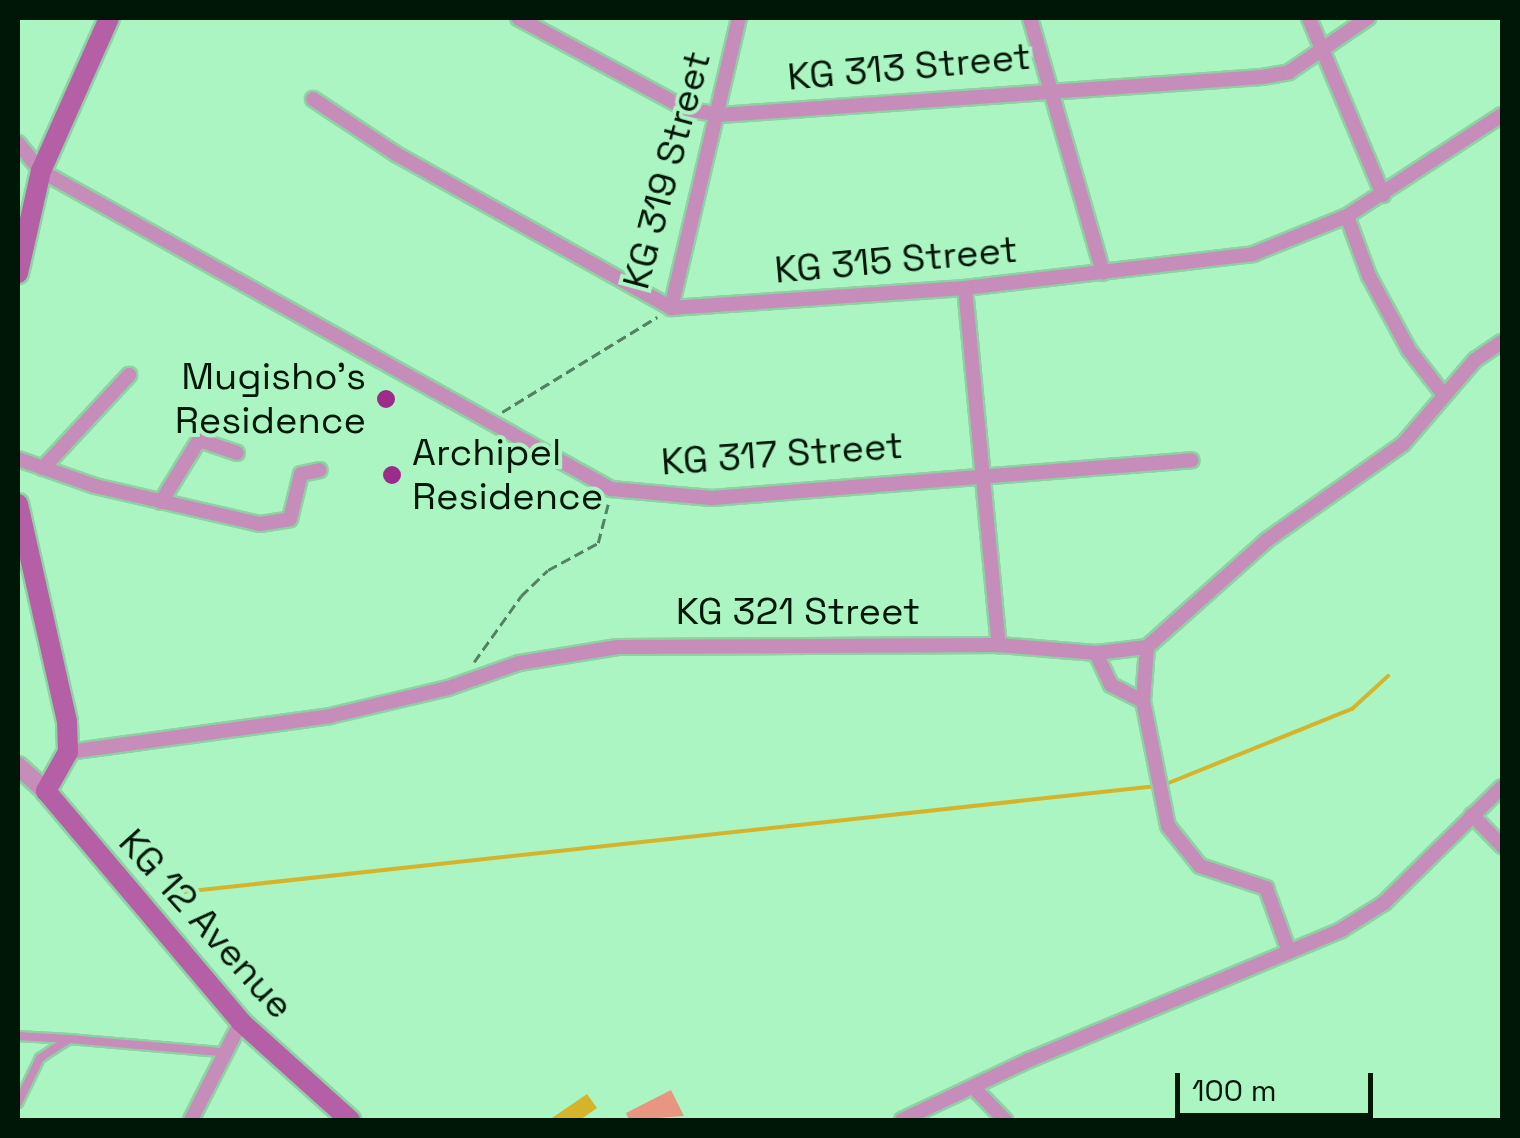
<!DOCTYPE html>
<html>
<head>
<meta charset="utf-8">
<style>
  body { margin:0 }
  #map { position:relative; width:1520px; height:1138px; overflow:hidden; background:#aaf5c2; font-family:"Space Grotesk",sans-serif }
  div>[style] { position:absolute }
  .green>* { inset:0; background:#e89682 }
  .water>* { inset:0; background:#d5b42c }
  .stream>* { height:4px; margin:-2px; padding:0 2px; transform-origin:2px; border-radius:2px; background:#d5b42c }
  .path>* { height:2.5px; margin-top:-1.25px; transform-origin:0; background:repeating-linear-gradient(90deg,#528261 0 10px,transparent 0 15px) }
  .roads { filter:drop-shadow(2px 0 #8fd1a4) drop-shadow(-2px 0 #8fd1a4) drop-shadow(0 2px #8fd1a4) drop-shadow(0 -2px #8fd1a4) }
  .service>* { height:8px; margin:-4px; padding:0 4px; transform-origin:4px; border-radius:4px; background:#c68cba }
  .minor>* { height:14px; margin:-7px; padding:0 7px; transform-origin:7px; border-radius:7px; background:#c68cba }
  .tertiary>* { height:18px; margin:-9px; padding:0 9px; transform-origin:9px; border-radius:9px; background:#c68cba }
  .secondary>* { height:20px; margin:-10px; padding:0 10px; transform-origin:10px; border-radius:10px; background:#b560a6 }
  .dots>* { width:28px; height:28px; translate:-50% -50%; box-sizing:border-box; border:5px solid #aaf5c2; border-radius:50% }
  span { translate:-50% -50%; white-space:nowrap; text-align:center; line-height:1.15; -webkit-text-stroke:8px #aaf5c2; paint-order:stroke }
  .street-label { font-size:38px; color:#001606 }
  .poi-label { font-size:38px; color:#001606 }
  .right { translate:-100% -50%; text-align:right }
  .left { translate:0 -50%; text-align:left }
  .frame { position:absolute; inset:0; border:20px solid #001606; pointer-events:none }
  .scale { position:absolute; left:1175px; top:1073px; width:198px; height:45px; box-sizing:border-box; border:5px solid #001606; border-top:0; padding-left:12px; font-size:30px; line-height:35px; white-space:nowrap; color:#001606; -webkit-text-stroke:8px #aaf5c2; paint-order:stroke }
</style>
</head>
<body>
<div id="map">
  <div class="green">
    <i style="clip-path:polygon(671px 1090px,684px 1116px,629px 1120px,626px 1113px)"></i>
  </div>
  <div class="water">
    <i style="clip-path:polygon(587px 1094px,597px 1108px,580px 1120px,549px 1120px)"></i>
  </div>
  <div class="stream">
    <i style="left:1166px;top:784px;width:201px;rotate:-22deg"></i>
    <i style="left:1352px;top:709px;width:49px;rotate:-42.5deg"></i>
    <i style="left:163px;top:894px;width:1000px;rotate:-6.2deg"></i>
  </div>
  <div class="path">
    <i style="left:502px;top:412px;width:182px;rotate:-31.5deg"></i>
    <i style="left:474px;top:662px;width:81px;rotate:-54.5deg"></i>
    <i style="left:521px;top:596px;width:37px;rotate:-44deg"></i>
    <i style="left:548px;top:570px;width:57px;rotate:-28.4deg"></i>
    <i style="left:598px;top:543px;width:40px;rotate:-75.6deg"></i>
  </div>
  <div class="roads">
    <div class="service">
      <i style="left:18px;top:1036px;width:51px;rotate:3.4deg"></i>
      <i style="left:18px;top:1103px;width:50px;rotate:-63.9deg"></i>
      <i style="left:40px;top:1058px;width:35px;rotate:-33deg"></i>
      <i style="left:69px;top:1039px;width:152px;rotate:4.9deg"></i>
    </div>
    <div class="minor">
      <i style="left:518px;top:18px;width:191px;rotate:28.4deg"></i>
      <i style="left:686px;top:109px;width:35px;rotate:10deg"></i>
      <i style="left:720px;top:115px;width:543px;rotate:-4.01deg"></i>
      <i style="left:1262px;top:77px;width:27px;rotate:-10deg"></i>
      <i style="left:1289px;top:72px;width:96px;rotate:-34.4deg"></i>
      <i style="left:1030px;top:18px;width:265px;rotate:74deg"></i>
      <i style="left:1309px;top:18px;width:192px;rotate:67.3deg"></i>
      <i style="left:313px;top:99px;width:100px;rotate:33.5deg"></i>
      <i style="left:396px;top:154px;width:315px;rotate:29.2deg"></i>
      <i style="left:671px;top:308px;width:295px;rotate:-3.9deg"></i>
      <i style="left:965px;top:288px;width:290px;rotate:-6.7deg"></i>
      <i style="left:1253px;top:254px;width:101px;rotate:-22deg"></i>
      <i style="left:1347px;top:216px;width:185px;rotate:-33.1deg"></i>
      <i style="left:18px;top:143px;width:36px;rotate:51deg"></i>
      <i style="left:41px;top:171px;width:653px;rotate:29.16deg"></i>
      <i style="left:611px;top:489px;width:101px;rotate:5.1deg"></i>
      <i style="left:712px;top:498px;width:481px;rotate:-4.5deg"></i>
      <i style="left:1347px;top:216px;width:64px;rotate:69.9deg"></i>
      <i style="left:1369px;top:276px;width:84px;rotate:61.6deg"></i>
      <i style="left:1409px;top:350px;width:56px;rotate:52.3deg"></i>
      <i style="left:965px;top:288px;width:359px;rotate:84.6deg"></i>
      <i style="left:671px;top:308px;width:298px;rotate:-76.8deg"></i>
      <i style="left:18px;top:459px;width:82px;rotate:19.3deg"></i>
      <i style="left:95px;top:486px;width:169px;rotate:13deg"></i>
      <i style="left:260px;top:524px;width:30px;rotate:-9deg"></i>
      <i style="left:290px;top:519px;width:46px;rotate:-76.3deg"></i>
      <i style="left:301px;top:474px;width:19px;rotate:-12deg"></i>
      <i style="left:43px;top:468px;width:127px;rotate:-47.2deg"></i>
      <i style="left:161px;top:502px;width:73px;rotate:-58.5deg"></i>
      <i style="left:199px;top:440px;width:40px;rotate:18.9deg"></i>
      <i style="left:1147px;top:647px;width:54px;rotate:94.2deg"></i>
      <i style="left:1143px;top:701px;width:127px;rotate:78.7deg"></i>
      <i style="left:1168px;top:826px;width:51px;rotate:51.3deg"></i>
      <i style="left:1200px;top:866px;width:70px;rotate:18.4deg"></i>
      <i style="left:1266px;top:888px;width:68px;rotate:70.2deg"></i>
      <i style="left:1096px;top:653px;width:35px;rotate:65deg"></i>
      <i style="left:1111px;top:685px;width:36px;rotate:27deg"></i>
      <i style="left:68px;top:752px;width:264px;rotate:-7.8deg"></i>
      <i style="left:330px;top:716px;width:121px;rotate:-13.3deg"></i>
      <i style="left:448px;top:688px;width:75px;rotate:-19.4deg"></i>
      <i style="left:519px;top:663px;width:100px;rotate:-9.2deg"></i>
      <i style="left:618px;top:647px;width:381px;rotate:-0.3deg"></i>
      <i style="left:999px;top:645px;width:97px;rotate:4.7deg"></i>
      <i style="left:1096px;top:653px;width:51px;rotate:-6.7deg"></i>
      <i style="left:1147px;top:647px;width:161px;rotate:-41.7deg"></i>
      <i style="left:1267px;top:540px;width:166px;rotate:-35.2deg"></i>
      <i style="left:1403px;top:444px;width:111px;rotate:-49.4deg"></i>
      <i style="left:1475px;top:360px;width:32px;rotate:-34deg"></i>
      <i style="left:1472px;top:815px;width:43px;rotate:45.9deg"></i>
      <i style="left:974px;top:1088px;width:45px;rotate:45.9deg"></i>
      <i style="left:191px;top:1120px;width:110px;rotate:-63deg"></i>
      <i style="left:902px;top:1120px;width:140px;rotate:-25.3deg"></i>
      <i style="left:1029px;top:1060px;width:338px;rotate:-22.6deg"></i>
      <i style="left:1341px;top:930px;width:51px;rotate:-32.1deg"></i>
      <i style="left:1384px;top:903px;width:165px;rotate:-44.5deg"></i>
    </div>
    <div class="tertiary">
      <i style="left:18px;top:766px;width:38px;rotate:42deg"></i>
    </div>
    <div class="secondary">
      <i style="left:18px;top:273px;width:105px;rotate:-77.3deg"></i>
      <i style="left:41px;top:171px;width:167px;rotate:-66deg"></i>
      <i style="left:18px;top:504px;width:223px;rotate:77.3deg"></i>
      <i style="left:67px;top:722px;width:30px;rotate:88deg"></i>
      <i style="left:68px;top:752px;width:45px;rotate:119.4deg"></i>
      <i style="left:46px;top:791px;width:302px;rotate:49.8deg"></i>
      <i style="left:241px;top:1022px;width:147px;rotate:42deg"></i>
    </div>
  </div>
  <div class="dots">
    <i style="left:386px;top:399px;background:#9b2c8b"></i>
    <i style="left:392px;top:475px;background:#9b2c8b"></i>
  </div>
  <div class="street-label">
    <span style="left:909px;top:67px;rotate:-5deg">KG 313 Street</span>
    <span style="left:667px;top:170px;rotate:-75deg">KG 319 Street</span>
    <span style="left:896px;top:260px;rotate:-5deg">KG 315 Street</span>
    <span style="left:782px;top:454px;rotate:-4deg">KG 317 Street</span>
    <span style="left:798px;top:612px">KG 321 Street</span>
    <span style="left:206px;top:924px;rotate:48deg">KG 12 Avenue</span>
  </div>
  <div class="poi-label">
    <span class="right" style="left:366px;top:399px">Mugisho's<br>Residence</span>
    <span class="left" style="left:412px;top:475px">Archipel<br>Residence</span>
  </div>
  <div class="frame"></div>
  <div class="scale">100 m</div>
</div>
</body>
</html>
